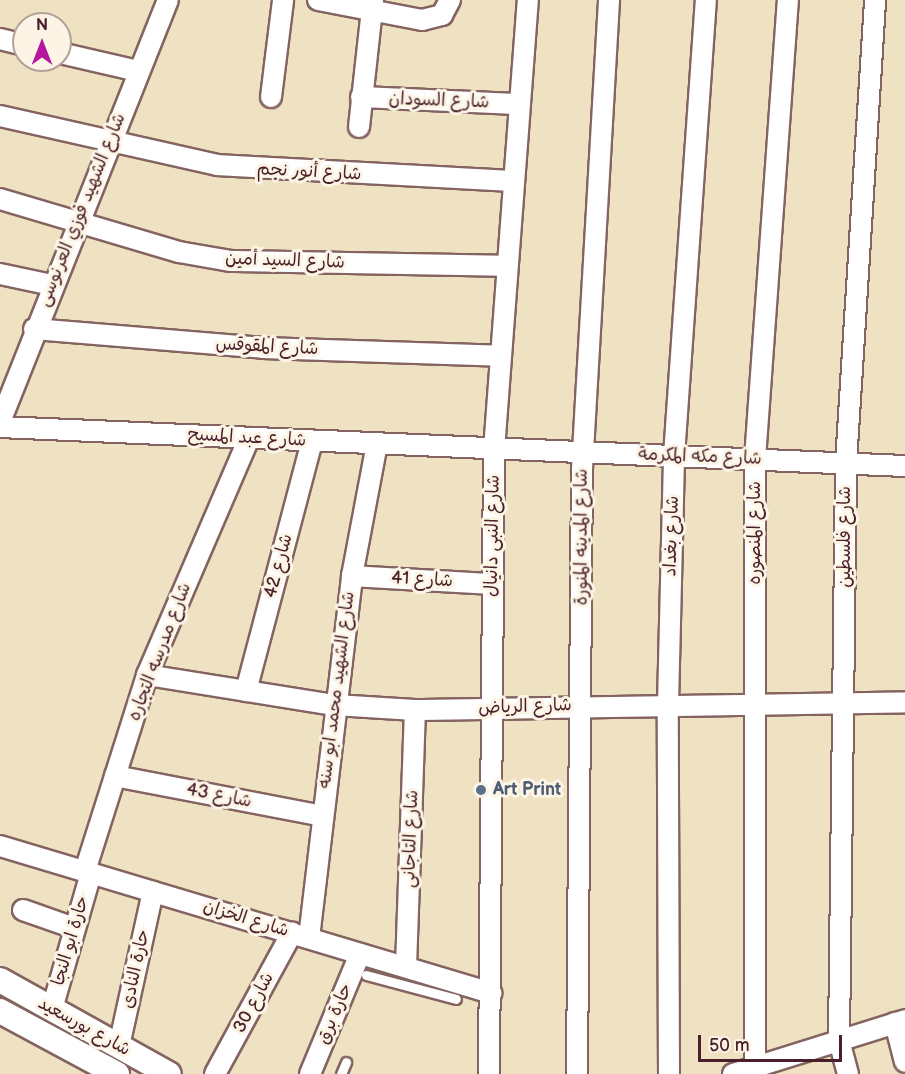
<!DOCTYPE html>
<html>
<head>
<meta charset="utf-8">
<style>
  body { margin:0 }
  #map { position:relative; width:905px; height:1074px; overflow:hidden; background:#efe2c2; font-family:"Balsamiq Sans","Playpen Sans Arabic",sans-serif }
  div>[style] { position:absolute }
  .roads { filter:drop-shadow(2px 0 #846360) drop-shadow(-2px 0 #846360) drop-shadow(0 2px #846360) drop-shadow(0 -2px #846360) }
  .service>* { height:9px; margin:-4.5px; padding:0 4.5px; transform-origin:4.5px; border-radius:4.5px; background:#fff }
  .minor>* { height:20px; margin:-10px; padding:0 10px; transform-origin:10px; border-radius:10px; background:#fff }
  .tertiary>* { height:24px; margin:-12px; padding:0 12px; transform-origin:12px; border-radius:12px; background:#fff }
  .dots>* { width:16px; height:16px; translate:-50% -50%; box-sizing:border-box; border:3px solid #fcf5e5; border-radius:50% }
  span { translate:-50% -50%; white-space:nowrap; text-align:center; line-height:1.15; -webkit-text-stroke:6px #fcf5e5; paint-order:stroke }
  .street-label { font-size:18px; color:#4a1f2b }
  .service-label { font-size:18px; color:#4e5e75; font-weight:700 }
  .left { translate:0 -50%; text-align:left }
  .north { position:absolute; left:12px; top:12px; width:60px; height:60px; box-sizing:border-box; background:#fcf5e5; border:2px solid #b59f9b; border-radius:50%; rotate:0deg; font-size:16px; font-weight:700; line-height:24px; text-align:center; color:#4a1f2b }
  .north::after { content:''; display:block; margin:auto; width:21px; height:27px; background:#b5179e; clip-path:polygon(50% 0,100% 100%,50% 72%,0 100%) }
  .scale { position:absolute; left:698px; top:1035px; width:144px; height:27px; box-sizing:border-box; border:3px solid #4a1f2b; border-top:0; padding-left:8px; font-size:18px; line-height:21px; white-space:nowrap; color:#4a1f2b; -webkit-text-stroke:4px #fcf5e5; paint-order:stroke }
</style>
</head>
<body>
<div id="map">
  <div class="roads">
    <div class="service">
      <i style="left:366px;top:975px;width:93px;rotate:14.9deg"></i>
      <i style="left:341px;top:1074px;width:13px;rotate:-67deg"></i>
    </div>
    <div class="minor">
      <i style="left:318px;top:0;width:106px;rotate:10.9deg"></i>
      <i style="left:422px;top:20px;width:21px;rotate:-14deg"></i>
      <i style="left:442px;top:15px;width:17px;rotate:-62deg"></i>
      <i style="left:0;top:39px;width:25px;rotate:14deg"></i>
      <i style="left:60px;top:53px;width:80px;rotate:13deg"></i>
      <i style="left:271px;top:97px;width:98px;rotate:-82.9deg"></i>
      <i style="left:361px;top:97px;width:156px;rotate:2.6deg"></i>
      <i style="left:0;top:116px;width:222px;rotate:12.7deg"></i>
      <i style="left:217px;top:165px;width:295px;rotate:3.1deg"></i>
      <i style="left:359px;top:127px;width:128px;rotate:-83.7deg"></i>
      <i style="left:0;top:199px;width:187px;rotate:16.5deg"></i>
      <i style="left:179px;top:252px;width:53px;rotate:9.8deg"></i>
      <i style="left:231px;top:261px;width:275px;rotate:1deg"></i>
      <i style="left:0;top:274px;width:53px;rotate:11.9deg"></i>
      <i style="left:34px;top:329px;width:230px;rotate:4.7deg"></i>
      <i style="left:263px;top:348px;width:237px;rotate:1.9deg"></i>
      <i style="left:0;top:422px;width:454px;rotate:-68.3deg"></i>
      <i style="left:0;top:427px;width:906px;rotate:2.47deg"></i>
      <i style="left:352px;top:576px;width:140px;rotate:3.3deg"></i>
      <i style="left:147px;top:675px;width:190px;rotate:9.1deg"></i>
      <i style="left:335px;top:705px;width:80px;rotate:3.6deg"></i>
      <i style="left:415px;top:710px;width:490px;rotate:-0.9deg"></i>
      <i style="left:246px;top:691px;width:259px;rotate:-75.2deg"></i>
      <i style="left:115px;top:776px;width:211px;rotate:10.9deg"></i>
      <i style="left:0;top:846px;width:513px;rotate:16.67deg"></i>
      <i style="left:85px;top:871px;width:206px;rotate:-72.4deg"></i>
      <i style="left:147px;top:675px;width:258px;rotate:-66.7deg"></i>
      <i style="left:23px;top:910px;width:54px;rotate:19.4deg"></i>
      <i style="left:309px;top:938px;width:365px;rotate:-83.2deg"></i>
      <i style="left:352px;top:576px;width:134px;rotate:-79.3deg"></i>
      <i style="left:406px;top:967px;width:257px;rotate:-88deg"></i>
      <i style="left:52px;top:1009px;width:141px;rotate:-74deg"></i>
      <i style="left:895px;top:1023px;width:40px;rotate:75.6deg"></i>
      <i style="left:119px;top:1046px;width:158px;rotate:-77.6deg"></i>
      <i style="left:755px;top:1067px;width:608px;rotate:-90deg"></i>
      <i style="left:755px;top:459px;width:460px;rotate:-85.9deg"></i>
      <i style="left:215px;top:1074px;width:161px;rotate:-61.4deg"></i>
      <i style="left:310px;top:1074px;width:130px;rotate:-67.4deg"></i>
      <i style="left:489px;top:1074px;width:624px;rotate:-89.54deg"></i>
      <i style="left:494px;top:450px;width:451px;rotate:-85.7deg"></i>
      <i style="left:577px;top:1074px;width:605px;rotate:-89.53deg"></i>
      <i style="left:582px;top:469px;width:470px;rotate:-86.7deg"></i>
      <i style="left:669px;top:1074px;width:370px;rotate:-90.2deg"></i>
      <i style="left:668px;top:704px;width:248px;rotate:-88.6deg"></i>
      <i style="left:674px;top:456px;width:457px;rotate:-86deg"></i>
      <i style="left:733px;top:1074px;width:180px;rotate:-17.4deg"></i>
      <i style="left:848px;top:1074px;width:35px;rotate:-105deg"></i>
      <i style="left:839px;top:1040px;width:577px;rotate:-89.3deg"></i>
      <i style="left:846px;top:463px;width:464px;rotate:-86.4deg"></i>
    </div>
    <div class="tertiary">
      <i style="left:0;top:980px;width:193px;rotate:29.1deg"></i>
      <i style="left:0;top:1011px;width:133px;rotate:28.3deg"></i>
    </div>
  </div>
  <div class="dots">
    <i style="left:481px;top:790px;background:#5c6f8a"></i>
  </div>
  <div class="street-label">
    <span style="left:439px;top:101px;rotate:2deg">شارع السودان</span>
    <span style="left:309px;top:172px;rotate:3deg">شارع أنور نجم</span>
    <span style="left:82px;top:210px;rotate:-68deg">شارع الشهيد فوزي العرنوسى</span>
    <span style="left:285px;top:261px;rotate:2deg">شارع السيد أمين</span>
    <span style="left:267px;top:347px;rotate:3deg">شارع المقوقس</span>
    <span style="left:247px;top:438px;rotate:3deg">شارع عبد المسيح</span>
    <span style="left:700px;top:457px;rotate:2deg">شارع مكه المكرمة</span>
    <span style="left:755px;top:533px;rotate:-90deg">شارع المنصوره</span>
    <span style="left:493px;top:536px;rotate:-89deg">شارع النبى دانيال</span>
    <span style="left:672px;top:536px;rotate:-88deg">شارع بغداد</span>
    <span style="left:582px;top:537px;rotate:-90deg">شارع المدينه المنورة</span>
    <span style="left:845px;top:537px;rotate:-90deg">شارع فلسطين</span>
    <span style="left:279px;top:566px;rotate:-75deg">شارع 42</span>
    <span style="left:422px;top:580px;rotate:3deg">شارع 41</span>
    <span style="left:160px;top:652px;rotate:-69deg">شارع مدرسه التجاره</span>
    <span style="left:337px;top:690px;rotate:-83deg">شارع الشهيد محمد ابو سنه</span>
    <span style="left:525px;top:707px;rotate:-2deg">شارع الرياض</span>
    <span style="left:219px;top:796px;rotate:11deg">شارع 43</span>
    <span style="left:411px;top:839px;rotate:-88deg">شارع التاجانى</span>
    <span style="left:246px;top:919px;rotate:17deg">شارع الخزان</span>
    <span style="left:71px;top:941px;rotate:-74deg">حارة ابو النجا</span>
    <span style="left:136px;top:969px;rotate:-78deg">حارة النادى</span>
    <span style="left:254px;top:1003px;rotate:-62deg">شارع 30</span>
    <span style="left:335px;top:1014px;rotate:-67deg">حارة برق</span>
    <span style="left:84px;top:1027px;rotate:29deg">شارع بورسعيد</span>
  </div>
  <div class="service-label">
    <span class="left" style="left:493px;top:790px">Art Print</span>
  </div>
  <div class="north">N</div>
  <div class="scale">50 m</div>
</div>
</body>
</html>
